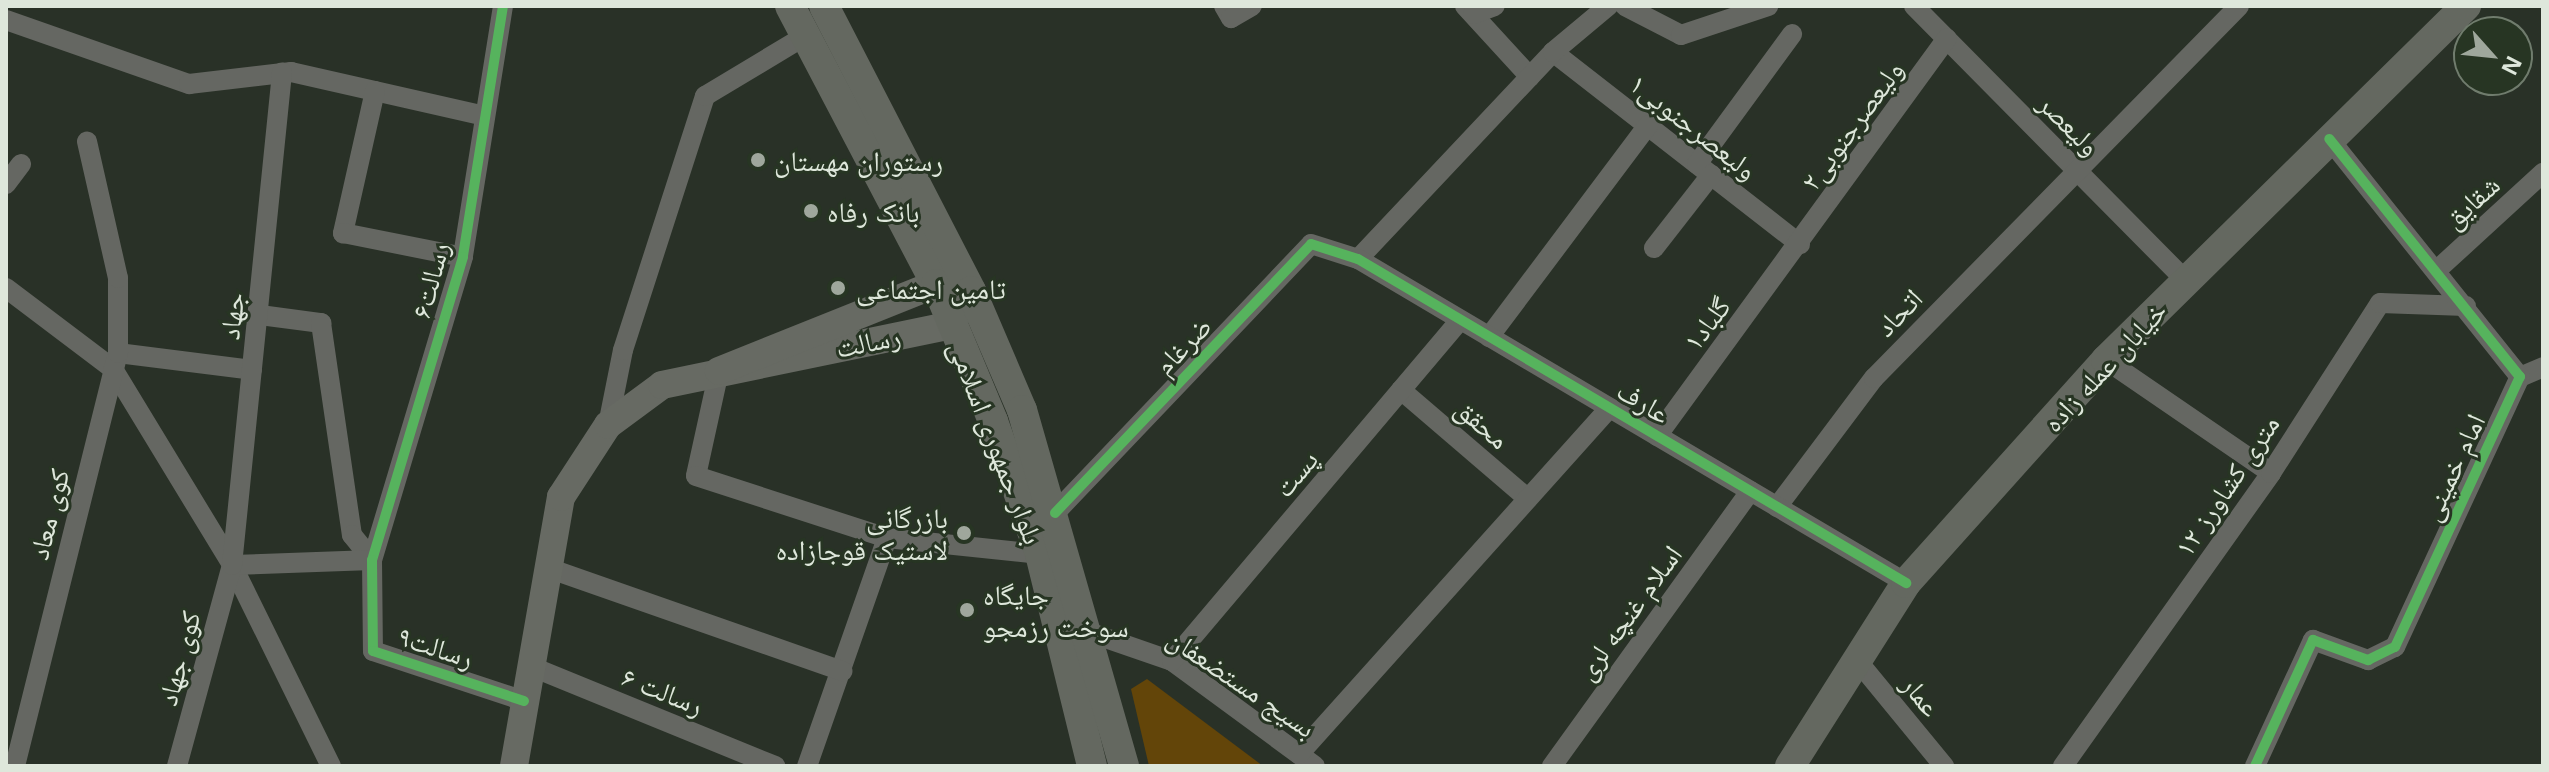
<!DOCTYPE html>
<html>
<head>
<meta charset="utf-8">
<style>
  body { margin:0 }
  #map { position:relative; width:2549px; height:772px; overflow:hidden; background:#293127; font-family:"Noto Sans","Noto Naskh Arabic",sans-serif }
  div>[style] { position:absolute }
  .green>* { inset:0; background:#634509 }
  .street>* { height:20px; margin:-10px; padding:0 10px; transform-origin:10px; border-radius:10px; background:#656762 }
  .secondary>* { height:28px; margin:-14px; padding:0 14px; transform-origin:14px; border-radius:14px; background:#676a63 }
  .primary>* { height:30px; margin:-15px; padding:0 15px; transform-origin:15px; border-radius:15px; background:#646860 }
  .cycleway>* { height:10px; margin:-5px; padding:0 5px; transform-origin:5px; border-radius:5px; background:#56b35d }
  .dots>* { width:22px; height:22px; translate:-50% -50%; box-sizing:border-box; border:4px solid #273523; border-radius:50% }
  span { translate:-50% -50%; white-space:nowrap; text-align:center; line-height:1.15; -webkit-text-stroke:6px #273523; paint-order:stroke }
  .street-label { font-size:28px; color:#dee7db }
  .poi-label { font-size:28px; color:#dee7db }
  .left { translate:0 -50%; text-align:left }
  .right { translate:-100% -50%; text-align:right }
  .frame { position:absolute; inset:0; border:8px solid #dee7db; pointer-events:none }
  .north { position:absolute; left:2453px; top:16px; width:80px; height:80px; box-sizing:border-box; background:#273523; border:2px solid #707c6d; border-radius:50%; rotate:117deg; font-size:22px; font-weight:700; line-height:32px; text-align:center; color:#dee7db }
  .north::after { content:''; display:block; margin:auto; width:28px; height:36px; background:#9fa79c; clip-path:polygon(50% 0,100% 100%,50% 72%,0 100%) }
</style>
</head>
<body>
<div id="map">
  <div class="green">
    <i style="clip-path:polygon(1147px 679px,1263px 766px,1149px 766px,1131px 689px)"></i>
  </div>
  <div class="street">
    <i style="left:503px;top:6px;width:254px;rotate:99.1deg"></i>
    <i style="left:463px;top:257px;width:316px;rotate:106.7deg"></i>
    <i style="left:372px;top:560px;width:91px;rotate:89.4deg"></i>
    <i style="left:373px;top:651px;width:159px;rotate:18.3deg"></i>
    <i style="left:1224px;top:6px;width:14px;rotate:60deg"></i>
    <i style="left:1231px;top:18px;width:24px;rotate:-30deg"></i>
    <i style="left:1465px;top:6px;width:96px;rotate:47.5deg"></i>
    <i style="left:1625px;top:6px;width:63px;rotate:27.4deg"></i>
    <i style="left:1681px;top:35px;width:92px;rotate:-18.4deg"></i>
    <i style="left:1914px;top:6px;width:387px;rotate:45.3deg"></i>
    <i style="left:1473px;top:14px;width:23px;rotate:-20deg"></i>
    <i style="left:6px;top:20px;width:194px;rotate:19.3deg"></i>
    <i style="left:189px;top:84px;width:103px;rotate:-6.7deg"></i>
    <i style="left:291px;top:72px;width:199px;rotate:12.8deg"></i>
    <i style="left:1553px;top:52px;width:313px;rotate:37.9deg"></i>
    <i style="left:375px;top:91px;width:146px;rotate:102.7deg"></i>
    <i style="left:343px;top:233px;width:122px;rotate:11.3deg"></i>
    <i style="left:1697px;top:164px;width:161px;rotate:-53.8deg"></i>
    <i style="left:6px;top:184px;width:25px;rotate:-53deg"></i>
    <i style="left:1654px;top:248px;width:93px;rotate:-52deg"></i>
    <i style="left:1358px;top:259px;width:284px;rotate:-46.7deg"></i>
    <i style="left:1553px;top:52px;width:72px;rotate:-39.9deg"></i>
    <i style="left:2437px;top:270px;width:144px;rotate:-42.5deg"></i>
    <i style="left:6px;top:288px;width:134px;rotate:37.1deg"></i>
    <i style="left:113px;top:369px;width:229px;rotate:58.7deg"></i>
    <i style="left:232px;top:565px;width:224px;rotate:63.8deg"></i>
    <i style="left:260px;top:315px;width:62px;rotate:7.5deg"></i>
    <i style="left:321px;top:323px;width:214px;rotate:81.7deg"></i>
    <i style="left:352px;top:535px;width:32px;rotate:51deg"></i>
    <i style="left:1489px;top:337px;width:265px;rotate:-53.1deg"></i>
    <i style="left:118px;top:353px;width:135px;rotate:7.2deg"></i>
    <i style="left:2106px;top:360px;width:200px;rotate:34.4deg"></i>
    <i style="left:719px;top:371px;width:107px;rotate:102.4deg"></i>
    <i style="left:696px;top:476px;width:201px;rotate:18deg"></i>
    <i style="left:887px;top:538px;width:242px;rotate:109.3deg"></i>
    <i style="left:2520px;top:377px;width:25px;rotate:-23deg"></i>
    <i style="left:1401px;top:390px;width:167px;rotate:40.6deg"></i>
    <i style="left:608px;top:425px;width:76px;rotate:-78.7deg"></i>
    <i style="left:623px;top:350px;width:267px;rotate:-72.1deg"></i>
    <i style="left:705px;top:96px;width:117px;rotate:-31deg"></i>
    <i style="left:1657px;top:436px;width:492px;rotate:-53.9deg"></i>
    <i style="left:1777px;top:507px;width:161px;rotate:-53.1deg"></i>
    <i style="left:1874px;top:378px;width:521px;rotate:-45.54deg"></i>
    <i style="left:1055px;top:513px;width:371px;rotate:-46.4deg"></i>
    <i style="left:1311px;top:244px;width:49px;rotate:17.7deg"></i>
    <i style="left:1358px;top:259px;width:637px;rotate:30.59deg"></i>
    <i style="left:887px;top:538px;width:154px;rotate:6deg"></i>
    <i style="left:232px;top:565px;width:140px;rotate:-2deg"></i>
    <i style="left:548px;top:568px;width:312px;rotate:19.3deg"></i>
    <i style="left:1091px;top:633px;width:86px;rotate:19.1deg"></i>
    <i style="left:1172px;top:661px;width:177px;rotate:36.3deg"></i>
    <i style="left:1856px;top:659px;width:139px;rotate:50.6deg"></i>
    <i style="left:1172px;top:661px;width:446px;rotate:-49.8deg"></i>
    <i style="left:530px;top:666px;width:265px;rotate:22.2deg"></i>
    <i style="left:1299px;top:754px;width:465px;rotate:-48.1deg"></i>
    <i style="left:15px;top:766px;width:426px;rotate:-76deg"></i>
    <i style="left:118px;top:353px;width:75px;rotate:-90deg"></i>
    <i style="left:118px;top:278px;width:140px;rotate:-102.8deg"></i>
    <i style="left:177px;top:766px;width:208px;rotate:-74.7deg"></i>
    <i style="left:232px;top:565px;width:495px;rotate:-84.2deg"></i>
    <i style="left:1552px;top:766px;width:339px;rotate:-54.2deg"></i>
    <i style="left:2063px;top:766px;width:359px;rotate:-54.6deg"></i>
    <i style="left:2271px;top:473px;width:202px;rotate:-57.3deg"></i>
    <i style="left:2380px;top:303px;width:86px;rotate:2deg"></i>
    <i style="left:2255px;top:766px;width:139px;rotate:-65.3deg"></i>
    <i style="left:2313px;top:640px;width:59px;rotate:20deg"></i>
    <i style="left:2368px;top:660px;width:30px;rotate:-26deg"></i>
    <i style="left:2395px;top:647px;width:298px;rotate:-65.2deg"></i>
    <i style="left:2520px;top:377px;width:305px;rotate:-128.7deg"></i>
  </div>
  <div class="secondary">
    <i style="left:514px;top:766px;width:273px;rotate:-80.1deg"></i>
    <i style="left:561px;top:497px;width:86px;rotate:-56.9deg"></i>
    <i style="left:608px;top:425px;width:67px;rotate:-36.5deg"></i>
    <i style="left:662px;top:385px;width:295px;rotate:-11.7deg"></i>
    <i style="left:951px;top:325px;width:39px;rotate:-60deg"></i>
    <i style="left:971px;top:291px;width:36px;rotate:-169deg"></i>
    <i style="left:936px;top:284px;width:234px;rotate:158.2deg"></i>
  </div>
  <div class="primary">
    <i style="left:790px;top:6px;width:314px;rotate:62.3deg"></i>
    <i style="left:936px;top:284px;width:148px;rotate:67.4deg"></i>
    <i style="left:993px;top:421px;width:141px;rotate:70.5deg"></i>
    <i style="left:1040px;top:554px;width:218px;rotate:76.2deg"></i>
    <i style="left:824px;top:6px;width:321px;rotate:62.7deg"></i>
    <i style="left:971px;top:291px;width:129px;rotate:66.8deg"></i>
    <i style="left:1022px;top:410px;width:370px;rotate:74deg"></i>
    <i style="left:1790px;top:766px;width:217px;rotate:-57.6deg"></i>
    <i style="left:1906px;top:583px;width:300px;rotate:-48.1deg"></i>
    <i style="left:2106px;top:360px;width:505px;rotate:-44.52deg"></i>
  </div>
  <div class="cycleway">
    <i style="left:503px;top:6px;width:254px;rotate:99.1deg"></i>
    <i style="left:463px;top:257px;width:316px;rotate:106.7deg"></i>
    <i style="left:372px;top:560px;width:91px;rotate:89.4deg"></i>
    <i style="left:373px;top:651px;width:159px;rotate:18.3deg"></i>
    <i style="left:1055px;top:513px;width:371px;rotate:-46.4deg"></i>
    <i style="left:1311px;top:244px;width:49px;rotate:17.7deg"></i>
    <i style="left:1358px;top:259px;width:637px;rotate:30.59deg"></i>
    <i style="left:2255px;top:766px;width:139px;rotate:-65.3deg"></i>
    <i style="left:2313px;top:640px;width:59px;rotate:20deg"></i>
    <i style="left:2368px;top:660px;width:30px;rotate:-26deg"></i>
    <i style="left:2395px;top:647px;width:298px;rotate:-65.2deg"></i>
    <i style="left:2520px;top:377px;width:305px;rotate:-128.7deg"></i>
  </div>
  <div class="dots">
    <i style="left:758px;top:160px;background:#9fa79c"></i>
    <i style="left:811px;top:211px;background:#9fa79c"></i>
    <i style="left:838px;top:288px;background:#9fa79c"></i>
    <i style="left:964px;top:533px;background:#9fa79c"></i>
    <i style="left:967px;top:610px;background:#9fa79c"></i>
  </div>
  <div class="street-label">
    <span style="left:2070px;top:124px;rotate:45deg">ولیعصر</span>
    <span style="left:1851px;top:125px;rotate:-54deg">ولیعصرجنوبی۲</span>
    <span style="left:1694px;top:126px;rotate:38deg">ولیعصرجنوبی۱</span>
    <span style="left:2471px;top:201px;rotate:-42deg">شقایق</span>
    <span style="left:429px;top:280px;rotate:-75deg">رسالت۶</span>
    <span style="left:1898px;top:312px;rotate:-46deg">اتحاد</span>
    <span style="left:231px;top:316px;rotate:-83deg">جهاد</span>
    <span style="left:1706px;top:323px;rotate:-53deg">گلباد۱</span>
    <span style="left:868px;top:341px;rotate:-11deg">رسالت</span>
    <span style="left:1182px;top:345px;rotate:-46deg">ضرغام</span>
    <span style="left:2104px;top:366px;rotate:-47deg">خیابان عمله زاده</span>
    <span style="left:1644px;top:401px;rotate:31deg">عارف</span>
    <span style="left:1483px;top:423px;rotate:41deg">محقق</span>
    <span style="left:997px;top:442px;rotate:69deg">بلوار جمهوری اسلامی</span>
    <span style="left:2452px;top:467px;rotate:-65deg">امام خمینی</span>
    <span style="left:1295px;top:473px;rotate:-50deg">پست</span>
    <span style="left:2226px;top:485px;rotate:-56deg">۱۲ متری کشاورز</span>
    <span style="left:48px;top:514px;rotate:-76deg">کوی معاد</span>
    <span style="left:1628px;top:612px;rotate:-54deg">اسلام غنچه لری</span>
    <span style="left:436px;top:646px;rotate:18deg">رسالت۹</span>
    <span style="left:178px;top:658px;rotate:-75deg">کوی جهاد</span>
    <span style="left:1242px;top:682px;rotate:34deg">بسیج مستضعفان</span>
    <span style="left:663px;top:690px;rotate:22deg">رسالت ۶</span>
    <span style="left:1922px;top:695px;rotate:51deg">عمار</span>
  </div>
  <div class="poi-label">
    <span class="left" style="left:774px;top:160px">رستوران مهستان</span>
    <span class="left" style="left:827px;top:211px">بانک رفاه</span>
    <span class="left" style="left:856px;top:288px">تامین اجتماعی</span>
    <span class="right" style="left:948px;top:533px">بازرگانی<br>لاستیک قوجازاده</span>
    <span class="left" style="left:983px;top:610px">جایگاه<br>سوخت رزمجو</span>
  </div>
  <div class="frame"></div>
  <div class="north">N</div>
</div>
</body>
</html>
